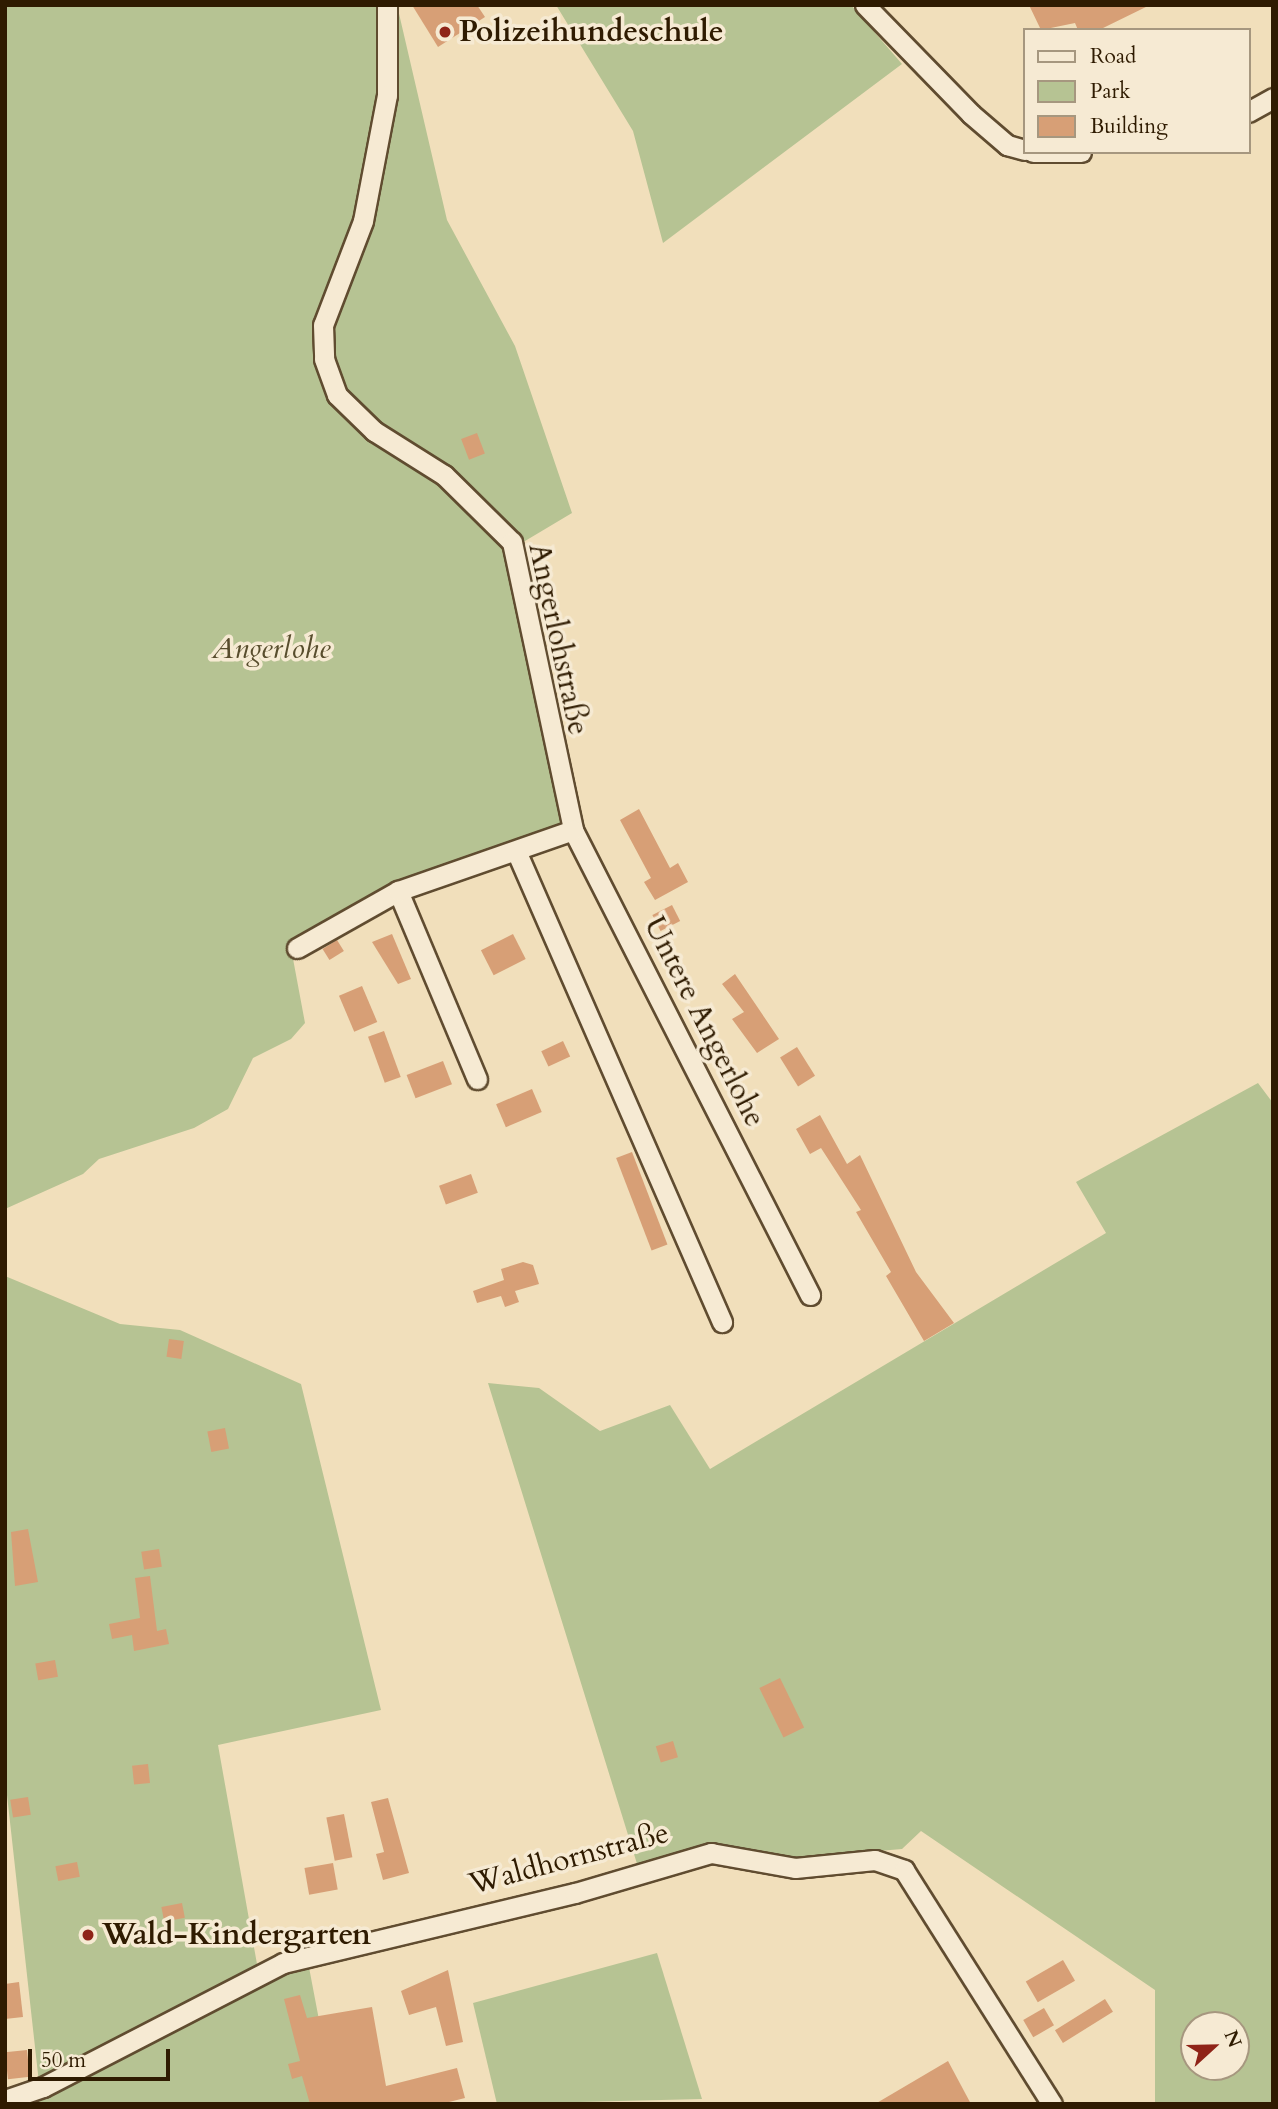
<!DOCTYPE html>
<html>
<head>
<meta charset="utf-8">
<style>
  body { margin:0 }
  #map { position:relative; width:1278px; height:2109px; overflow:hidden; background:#f1dfbb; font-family:Cardo,serif }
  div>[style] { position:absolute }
  .green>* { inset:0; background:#b6c393 }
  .building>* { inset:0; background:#d79f76; transform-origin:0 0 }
  .roads { filter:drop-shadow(2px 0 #604c30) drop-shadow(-2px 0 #604c30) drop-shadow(0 2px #604c30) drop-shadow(0 -2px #604c30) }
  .street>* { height:19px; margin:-9.5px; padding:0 9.5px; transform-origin:9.5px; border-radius:9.5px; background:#f6ead3 }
  .dots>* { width:19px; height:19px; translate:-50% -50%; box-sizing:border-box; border:4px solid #f6ead3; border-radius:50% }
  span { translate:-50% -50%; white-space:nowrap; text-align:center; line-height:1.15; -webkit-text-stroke:7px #f6ead3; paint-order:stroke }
  .poi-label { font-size:30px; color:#2f1b01; font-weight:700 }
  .left { translate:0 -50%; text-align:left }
  .street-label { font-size:30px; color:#2f1b01 }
  .park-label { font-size:30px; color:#584d2d; font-style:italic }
  .frame { position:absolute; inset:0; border:7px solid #2f1b01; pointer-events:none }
  .legend { position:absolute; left:1023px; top:28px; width:228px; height:126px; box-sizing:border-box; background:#f6ead3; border:2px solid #a6977f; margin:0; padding:9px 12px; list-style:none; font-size:21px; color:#2f1b01 }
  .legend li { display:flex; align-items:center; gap:14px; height:35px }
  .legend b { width:35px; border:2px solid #a6977f }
  .north { position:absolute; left:1180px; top:2011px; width:70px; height:70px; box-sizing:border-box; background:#f6ead3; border:2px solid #a6977f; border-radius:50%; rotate:68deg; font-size:19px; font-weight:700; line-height:28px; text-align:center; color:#2f1b01 }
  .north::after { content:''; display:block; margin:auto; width:24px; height:32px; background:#8f2418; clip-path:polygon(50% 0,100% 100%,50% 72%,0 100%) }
  .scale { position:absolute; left:28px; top:2049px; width:142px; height:32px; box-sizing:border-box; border:4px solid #2f1b01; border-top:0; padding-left:9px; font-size:21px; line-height:24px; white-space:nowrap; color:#2f1b01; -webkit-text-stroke:5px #f6ead3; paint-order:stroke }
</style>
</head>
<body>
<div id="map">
  <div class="green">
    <i style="clip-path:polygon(5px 5px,397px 5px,447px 220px,515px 346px,572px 513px,520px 544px,584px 823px,427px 870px,291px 948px,305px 1023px,291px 1039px,253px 1058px,228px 1109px,194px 1128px,99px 1159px,83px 1174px,5px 1209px)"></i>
    <i style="clip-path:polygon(556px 5px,851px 5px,902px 64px,663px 243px,633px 131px)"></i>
    <i style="clip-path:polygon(evenodd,1258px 1083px,1273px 1103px,1273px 2104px,1155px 2104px,1155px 1990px,921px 1831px,902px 1849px,785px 1859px,709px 1842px,638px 1867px,488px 1383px,539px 1388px,600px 1431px,670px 1405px,710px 1469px,1106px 1233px,1076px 1182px,1258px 1083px,1194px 2025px,1236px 2025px,1236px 2067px,1194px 2067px,1194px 2025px)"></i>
    <i style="clip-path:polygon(5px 1276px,120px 1324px,180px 1330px,301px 1384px,381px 1710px,218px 1745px,260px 1981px,308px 1962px,335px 2104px,5px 2104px,39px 2083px,5px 1777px)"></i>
    <i style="clip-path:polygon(657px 1953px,702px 2099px,497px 2104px,473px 2003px)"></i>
  </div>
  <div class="building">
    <i style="clip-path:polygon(412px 5px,477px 5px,485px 17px,438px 47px)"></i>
    <i style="clip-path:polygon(1029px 5px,1150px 5px,1099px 30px,1078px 30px,1075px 23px,1041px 30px)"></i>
    <i style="left:477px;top:433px;width:22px;height:17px;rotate:69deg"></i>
    <i style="clip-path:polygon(639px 809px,670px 868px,678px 863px,688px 882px,655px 900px,644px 882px,651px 878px,620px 820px)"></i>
    <i style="left:672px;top:905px;width:18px;height:22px;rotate:63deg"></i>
    <i style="clip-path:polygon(392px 934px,411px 979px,398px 984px,372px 942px)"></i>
    <i style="left:513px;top:934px;width:28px;height:36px;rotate:63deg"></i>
    <i style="left:337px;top:940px;width:13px;height:17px;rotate:58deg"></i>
    <i style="clip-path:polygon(735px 974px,779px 1039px,757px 1053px,732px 1019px,744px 1012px,722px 984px)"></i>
    <i style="left:362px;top:986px;width:39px;height:25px;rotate:67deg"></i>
    <i style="left:384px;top:1031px;width:49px;height:17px;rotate:70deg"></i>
    <i style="left:563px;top:1041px;width:17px;height:24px;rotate:65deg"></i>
    <i style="left:797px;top:1047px;width:34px;height:20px;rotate:58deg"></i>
    <i style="left:443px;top:1061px;width:25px;height:39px;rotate:69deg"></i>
    <i style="left:532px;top:1089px;width:25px;height:39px;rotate:67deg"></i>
    <i style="clip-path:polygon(820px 1115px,847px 1164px,860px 1155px,916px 1272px,954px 1323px,924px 1341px,886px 1276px,891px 1272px,856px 1212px,861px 1210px,821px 1148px,810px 1154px,796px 1129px)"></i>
    <i style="left:632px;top:1152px;width:99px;height:17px;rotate:69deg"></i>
    <i style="left:471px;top:1174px;width:20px;height:34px;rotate:70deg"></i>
    <i style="clip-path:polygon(523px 1262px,533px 1265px,539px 1284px,515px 1291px,519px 1302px,505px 1307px,501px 1296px,477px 1303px,473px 1291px,504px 1280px,501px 1269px)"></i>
    <i style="left:169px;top:1339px;width:15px;height:18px;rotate:8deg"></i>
    <i style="left:225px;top:1428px;width:21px;height:18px;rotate:79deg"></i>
    <i style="clip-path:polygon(28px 1529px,38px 1582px,15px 1586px,11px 1532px)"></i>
    <i style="left:159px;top:1549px;width:18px;height:18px;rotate:81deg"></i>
    <i style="clip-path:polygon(150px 1576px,157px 1631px,166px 1629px,169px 1644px,134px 1651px,132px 1635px,112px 1639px,109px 1624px,140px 1618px,135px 1578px)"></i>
    <i style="left:55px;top:1660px;width:17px;height:20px;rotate:80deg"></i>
    <i style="left:780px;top:1678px;width:55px;height:23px;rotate:64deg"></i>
    <i style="left:673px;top:1741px;width:17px;height:18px;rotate:73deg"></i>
    <i style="left:148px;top:1764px;width:19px;height:16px;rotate:84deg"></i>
    <i style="left:28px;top:1797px;width:18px;height:18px;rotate:81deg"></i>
    <i style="clip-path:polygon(388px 1798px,409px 1873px,383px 1880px,376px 1854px,384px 1852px,371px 1802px)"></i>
    <i style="left:344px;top:1814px;width:44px;height:18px;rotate:79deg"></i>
    <i style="left:77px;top:1862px;width:15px;height:22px;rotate:79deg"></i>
    <i style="left:333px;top:1863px;width:27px;height:29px;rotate:80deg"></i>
    <i style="left:182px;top:1903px;width:15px;height:21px;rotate:79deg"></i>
    <i style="left:1063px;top:1960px;width:24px;height:43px;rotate:60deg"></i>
    <i style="clip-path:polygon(448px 1970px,463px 2042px,446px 2046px,436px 2007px,409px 2015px,401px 1991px)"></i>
    <i style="clip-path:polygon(19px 1982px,23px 2017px,5px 2019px,5px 1984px)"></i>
    <i style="clip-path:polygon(300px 1995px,307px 2018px,372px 2007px,386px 2086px,457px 2068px,465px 2098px,441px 2104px,310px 2104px,302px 2076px,292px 2079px,288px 2064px,300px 2061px,284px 1999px)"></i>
    <i style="left:1105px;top:1999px;width:15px;height:59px;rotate:58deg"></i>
    <i style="left:1044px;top:2008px;width:20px;height:24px;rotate:60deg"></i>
    <i style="left:27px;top:2050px;width:27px;height:22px;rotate:84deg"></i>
    <i style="clip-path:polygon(948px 2061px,971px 2104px,875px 2104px)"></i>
  </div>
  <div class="roads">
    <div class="street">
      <i style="left:387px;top:5px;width:90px;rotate:90deg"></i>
      <i style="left:387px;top:95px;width:128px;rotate:100.8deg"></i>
      <i style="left:363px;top:221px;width:111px;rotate:111deg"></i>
      <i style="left:323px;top:325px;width:34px;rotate:88deg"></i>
      <i style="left:324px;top:359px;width:38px;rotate:70deg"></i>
      <i style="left:337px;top:395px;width:52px;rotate:44.2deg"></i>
      <i style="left:374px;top:431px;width:83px;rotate:32.2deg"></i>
      <i style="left:444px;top:475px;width:95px;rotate:44.6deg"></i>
      <i style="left:512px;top:542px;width:294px;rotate:78deg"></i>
      <i style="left:573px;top:830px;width:522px;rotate:62.99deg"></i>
      <i style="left:865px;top:5px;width:152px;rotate:45.8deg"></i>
      <i style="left:971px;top:114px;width:48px;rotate:40.7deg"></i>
      <i style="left:1007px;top:145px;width:18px;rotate:16deg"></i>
      <i style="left:1248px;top:112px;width:29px;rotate:-29deg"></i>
      <i style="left:1033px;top:152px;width:48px"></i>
      <i style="left:517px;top:853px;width:512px;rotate:66.39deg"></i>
      <i style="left:398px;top:891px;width:204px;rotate:67.2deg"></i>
      <i style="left:297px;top:948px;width:116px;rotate:-29.4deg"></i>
      <i style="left:398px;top:891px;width:185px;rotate:-19.2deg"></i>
      <i style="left:5px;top:2100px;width:40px;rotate:-18.9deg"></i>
      <i style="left:43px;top:2087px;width:270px;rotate:-27.3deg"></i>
      <i style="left:283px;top:1963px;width:300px;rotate:-13.5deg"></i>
      <i style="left:575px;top:1893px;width:142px;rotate:-16.4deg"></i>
      <i style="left:711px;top:1853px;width:85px;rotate:10.1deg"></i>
      <i style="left:795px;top:1868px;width:80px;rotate:-5.7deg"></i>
      <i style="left:875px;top:1860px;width:31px;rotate:19deg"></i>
      <i style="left:904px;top:1870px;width:277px;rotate:57.7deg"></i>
    </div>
  </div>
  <div class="dots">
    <i style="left:445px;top:32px;background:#8f2418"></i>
    <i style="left:88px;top:1935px;background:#8f2418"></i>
  </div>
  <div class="poi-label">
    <span class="left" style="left:459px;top:32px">Polizeihundeschule</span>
    <span class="left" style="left:102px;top:1935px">Wald-Kindergarten</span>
  </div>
  <div class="street-label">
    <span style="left:558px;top:639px;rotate:78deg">Angerlohstraße</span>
    <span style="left:704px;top:1022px;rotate:63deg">Untere Angerlohe</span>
    <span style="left:569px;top:1859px;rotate:-15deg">Waldhornstraße</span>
  </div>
  <div class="park-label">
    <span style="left:271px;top:649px">Angerlohe</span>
  </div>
  <div class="frame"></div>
  <ul class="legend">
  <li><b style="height:9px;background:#f6ead3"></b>Road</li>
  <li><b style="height:19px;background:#b6c393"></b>Park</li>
  <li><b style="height:19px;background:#d79f76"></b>Building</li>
  </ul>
  <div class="north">N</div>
  <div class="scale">50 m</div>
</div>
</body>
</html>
